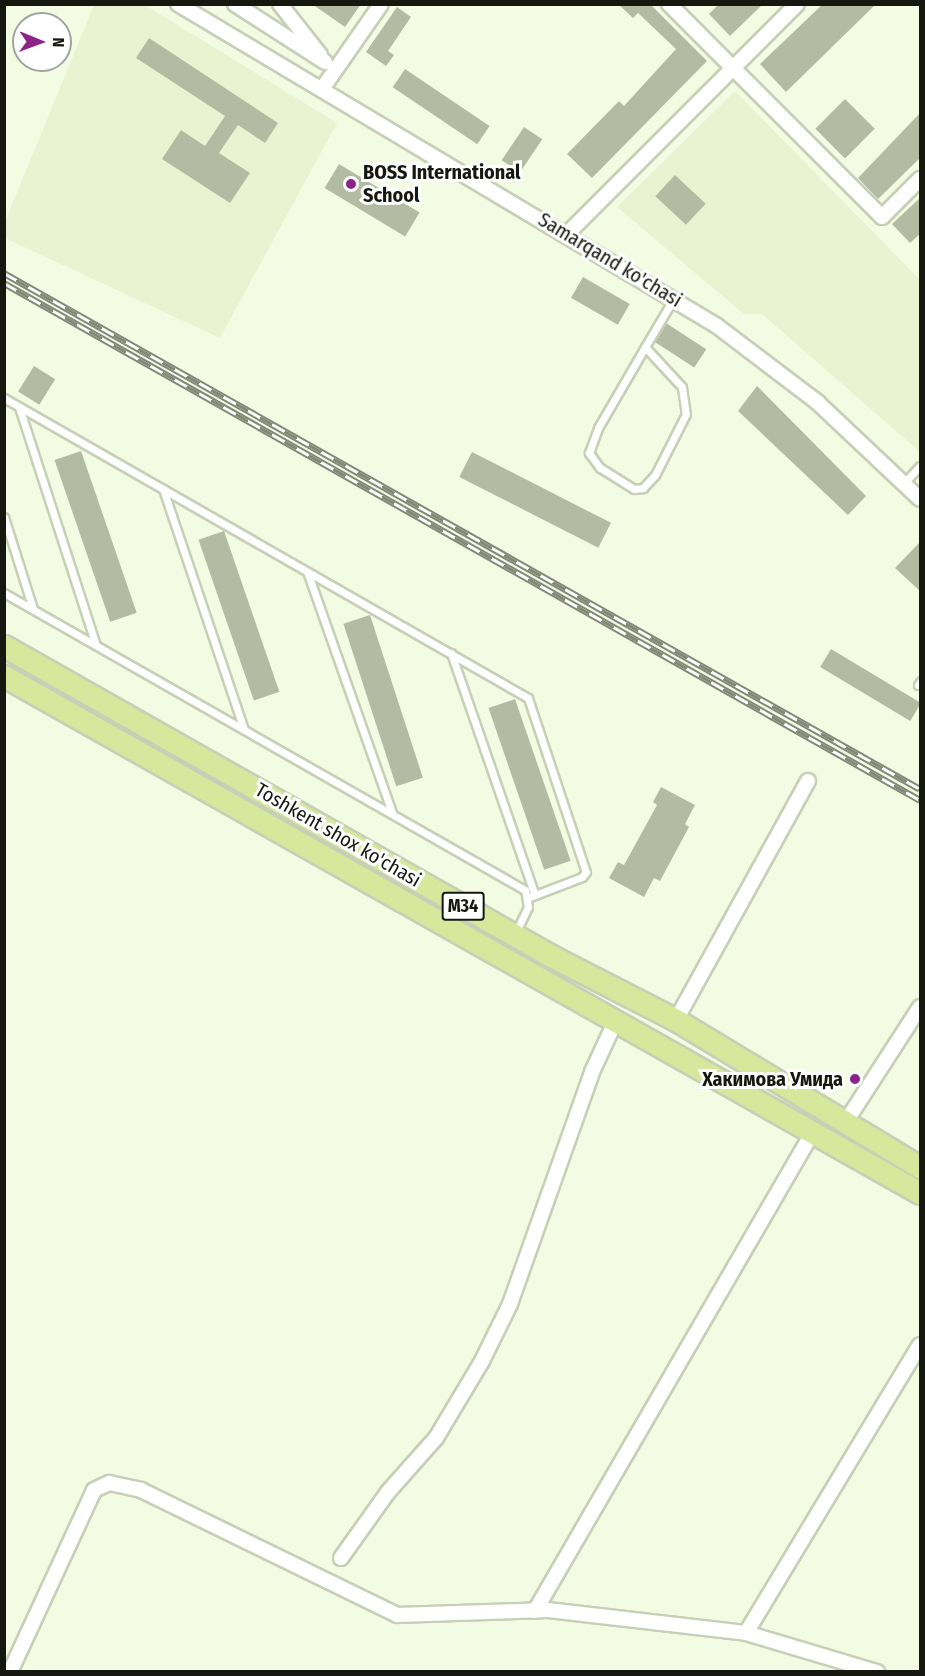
<!DOCTYPE html>
<html>
<head>
<meta charset="utf-8">
<style>
  body { margin:0 }
  #map { position:relative; width:925px; height:1676px; overflow:hidden; background:#f3fbe2; font-family:"Fira Sans Condensed",sans-serif }
  div>[style] { position:absolute }
  .built>* { inset:0; background:#e9f3d2 }
  .building>* { inset:0; background:#b4bba3; transform-origin:0 0 }
  .roads { filter:drop-shadow(2px 0 #c8cfb7) drop-shadow(-2px 0 #c8cfb7) drop-shadow(0 2px #c8cfb7) drop-shadow(0 -2px #c8cfb7) }
  .service>* { height:7px; margin:-3.5px; padding:0 3.5px; transform-origin:3.5px; border-radius:3.5px; background:#fff }
  .minor>* { height:14px; margin:-7px; padding:0 7px; transform-origin:7px; border-radius:7px; background:#fff }
  .primary>* { height:21px; margin:-10.5px; padding:0 10.5px; transform-origin:10.5px; border-radius:10.5px; background:#d7e89d }
  .rail>* { height:7px; margin-top:-3.5px; transform-origin:0; background:repeating-linear-gradient(90deg,#fff 0 14px,#838878 0 28px); box-sizing:border-box; border-block:2px solid #838878 }
  .dots>* { width:16px; height:16px; translate:-50% -50%; box-sizing:border-box; border:3px solid #fff; border-radius:50% }
  span { translate:-50% -50%; white-space:nowrap; text-align:center; line-height:1.15; -webkit-text-stroke:6px #fff; paint-order:stroke }
  .shield-label span { padding:2px 4px; background:#fff; border:2px solid; border-radius:4px; -webkit-text-stroke-width:0 }
  .shield-label { font-size:18px; color:#161810; font-weight:700 }
  .poi-label { font-size:20px; color:#161810; font-weight:700 }
  .left { translate:0 -50%; text-align:left }
  .right { translate:-100% -50%; text-align:right }
  .street-label { font-size:20px; color:#161810 }
  .frame { position:absolute; inset:0; border:6px solid #161810; pointer-events:none }
  .north { position:absolute; left:12px; top:12px; width:60px; height:60px; box-sizing:border-box; background:#fff; border:2px solid #a2a39f; border-radius:50%; rotate:91deg; font-size:16px; font-weight:700; line-height:24px; text-align:center; color:#161810 }
  .north::after { content:''; display:block; margin:auto; width:21px; height:27px; background:#8d2387; clip-path:polygon(50% 0,100% 100%,50% 72%,0 100%) }
</style>
</head>
<body>
<div id="map">
  <div class="built">
    <i style="clip-path:polygon(94px 5px,145px 5px,337px 123px,220px 338px,5px 238px,5px 222px)"></i>
    <i style="clip-path:polygon(735px 91px,920px 280px,920px 452px,762px 314px,744px 314px,617px 207px)"></i>
  </div>
  <div class="building">
    <i style="clip-path:polygon(312px 4px,361px 4px,345px 27px)"></i>
    <i style="clip-path:polygon(618px 4px,650px 4px,707px 61px,592px 178px,567px 154px,619px 101px,624px 106px,676px 49px,638px 13px,633px 18px)"></i>
    <i style="clip-path:polygon(719px 4px,763px 4px,730px 36px,709px 14px)"></i>
    <i style="clip-path:polygon(823px 4px,876px 4px,786px 92px,760px 64px)"></i>
    <i style="clip-path:polygon(397px 7px,411px 17px,388px 51px,394px 55px,386px 66px,366px 52px)"></i>
    <i style="clip-path:polygon(149px 38px,278px 123px,265px 143px,238px 125px,219px 153px,250px 173px,230px 203px,162px 159px,181px 130px,205px 146px,225px 116px,136px 58px)"></i>
    <i style="left:405px;top:69px;width:102px;height:22px;rotate:34deg"></i>
    <i style="left:845px;top:99px;width:42px;height:42px;rotate:45deg"></i>
    <i style="clip-path:polygon(921px 112px,921px 157px,878px 199px,858px 178px)"></i>
    <i style="left:524px;top:127px;width:22px;height:40px;rotate:34deg"></i>
    <i style="left:339px;top:164px;width:94px;height:28px;rotate:31deg"></i>
    <i style="left:675px;top:175px;width:42px;height:29px;rotate:43deg"></i>
    <i style="clip-path:polygon(921px 197px,921px 233px,910px 243px,892px 224px)"></i>
    <i style="left:583px;top:277px;width:54px;height:24px;rotate:30deg"></i>
    <i style="left:666px;top:323px;width:48px;height:22px;rotate:33deg"></i>
    <i style="left:34px;top:366px;width:25px;height:30px;rotate:32deg"></i>
    <i style="clip-path:polygon(757px 386px,866px 496px,848px 515px,738px 411px)"></i>
    <i style="left:81px;top:451px;width:171px;height:28px;rotate:71deg"></i>
    <i style="left:472px;top:452px;width:156px;height:28px;rotate:27deg"></i>
    <i style="left:224px;top:531px;width:170px;height:27px;rotate:71deg"></i>
    <i style="clip-path:polygon(921px 541px,921px 592px,895px 568px)"></i>
    <i style="left:370px;top:615px;width:171px;height:28px;rotate:72deg"></i>
    <i style="left:831px;top:649px;width:105px;height:21px;rotate:31deg"></i>
    <i style="left:515px;top:699px;width:171px;height:28px;rotate:71deg"></i>
    <i style="clip-path:polygon(661px 787px,695px 805px,685px 824px,689px 827px,660px 881px,654px 878px,644px 897px,609px 878px,618px 862px,624px 865px,657px 805px,653px 802px)"></i>
  </div>
  <div class="roads">
    <div class="service">
      <i style="left:645px;top:347px;width:54px;rotate:47.2deg"></i>
      <i style="left:682px;top:387px;width:27px;rotate:82deg"></i>
      <i style="left:686px;top:414px;width:68px;rotate:116.9deg"></i>
      <i style="left:655px;top:475px;width:18px;rotate:133deg"></i>
      <i style="left:643px;top:488px;width:9px;rotate:174deg"></i>
      <i style="left:634px;top:489px;width:40px;rotate:-148deg"></i>
      <i style="left:600px;top:468px;width:19px;rotate:-126deg"></i>
      <i style="left:589px;top:453px;width:27px;rotate:-70deg"></i>
      <i style="left:598px;top:428px;width:94px;rotate:-59.9deg"></i>
      <i style="left:645px;top:347px;width:57px;rotate:-59.4deg"></i>
      <i style="left:4px;top:398px;width:604px;rotate:29.79deg"></i>
      <i style="left:528px;top:698px;width:183px;rotate:71.6deg"></i>
      <i style="left:586px;top:872px;width:6px;rotate:129deg"></i>
      <i style="left:582px;top:877px;width:56px;rotate:159deg"></i>
      <i style="left:19px;top:407px;width:250px;rotate:72.1deg"></i>
      <i style="left:904px;top:483px;width:23px;rotate:-47deg"></i>
      <i style="left:163px;top:489px;width:254px;rotate:71.4deg"></i>
      <i style="left:4px;top:517px;width:96px;rotate:72.5deg"></i>
      <i style="left:308px;top:574px;width:253px;rotate:70.6deg"></i>
      <i style="left:4px;top:593px;width:600px;rotate:29.69deg"></i>
      <i style="left:525px;top:890px;width:17px;rotate:80deg"></i>
      <i style="left:528px;top:907px;width:28px;rotate:116deg"></i>
      <i style="left:451px;top:653px;width:256px;rotate:70.9deg"></i>
      <i style="left:918px;top:685px;width:4px;rotate:-56deg"></i>
    </div>
    <div class="minor">
      <i style="left:178px;top:4px;width:628px;rotate:30.85deg"></i>
      <i style="left:717px;top:326px;width:126px;rotate:37.2deg"></i>
      <i style="left:817px;top:402px;width:141px;rotate:43.3deg"></i>
      <i style="left:235px;top:4px;width:107px;rotate:32.8deg"></i>
      <i style="left:280px;top:4px;width:65px;rotate:51.9deg"></i>
      <i style="left:669px;top:4px;width:301px;rotate:45deg"></i>
      <i style="left:882px;top:217px;width:54px;rotate:-45deg"></i>
      <i style="left:322px;top:89px;width:103px;rotate:-55.2deg"></i>
      <i style="left:567px;top:234px;width:325px;rotate:-45deg"></i>
      <i style="left:676px;top:1020px;width:273px;rotate:-61.1deg"></i>
      <i style="left:845px;top:1123px;width:138px;rotate:-57.1deg"></i>
      <i style="left:341px;top:1558px;width:81px;rotate:-54.5deg"></i>
      <i style="left:388px;top:1492px;width:72px;rotate:-48.4deg"></i>
      <i style="left:436px;top:1438px;width:90px;rotate:-59.1deg"></i>
      <i style="left:482px;top:1361px;width:64px;rotate:-63.8deg"></i>
      <i style="left:510px;top:1304px;width:246px;rotate:-70.5deg"></i>
      <i style="left:592px;top:1072px;width:57px;rotate:-65.2deg"></i>
      <i style="left:535px;top:1611px;width:556px;rotate:-59.88deg"></i>
      <i style="left:746px;top:1633px;width:336px;rotate:-58.9deg"></i>
      <i style="left:10px;top:1672px;width:200px;rotate:-65.2deg"></i>
      <i style="left:94px;top:1490px;width:17px;rotate:-25deg"></i>
      <i style="left:109px;top:1483px;width:33px;rotate:12deg"></i>
      <i style="left:141px;top:1490px;width:285px;rotate:26deg"></i>
      <i style="left:397px;top:1615px;width:151px;rotate:-1.9deg"></i>
      <i style="left:548px;top:1610px;width:199px;rotate:6.6deg"></i>
      <i style="left:746px;top:1633px;width:137px;rotate:16.6deg"></i>
    </div>
    <div class="primary">
      <i style="left:4px;top:646px;width:631px;rotate:29.53deg"></i>
      <i style="left:553px;top:957px;width:138px;rotate:27.1deg"></i>
      <i style="left:676px;top:1020px;width:285px;rotate:31.1deg"></i>
      <i style="left:4px;top:676px;width:1052px;rotate:29.44deg"></i>
    </div>
  </div>
  <div class="rail">
    <i style="left:4px;top:273px;width:1051px;rotate:29.39deg"></i>
    <i style="left:4px;top:283px;width:1052px;rotate:29.44deg"></i>
  </div>
  <div class="dots">
    <i style="left:351px;top:184px;background:#8d2387"></i>
    <i style="left:855px;top:1079px;background:#8d2387"></i>
  </div>
  <div class="shield-label">
    <span style="left:463px;top:906px">M34</span>
  </div>
  <div class="poi-label">
    <span class="left" style="left:363px;top:184px">BOSS International<br>School</span>
    <span class="right" style="left:843px;top:1079px">Хакимова Умида</span>
  </div>
  <div class="street-label">
    <span style="left:610px;top:260px;rotate:31deg">Samarqand ko'chasi</span>
    <span style="left:338px;top:835px;rotate:30deg">Toshkent shox ko'chasi</span>
  </div>
  <div class="frame"></div>
  <div class="north">N</div>
</div>
</body>
</html>
